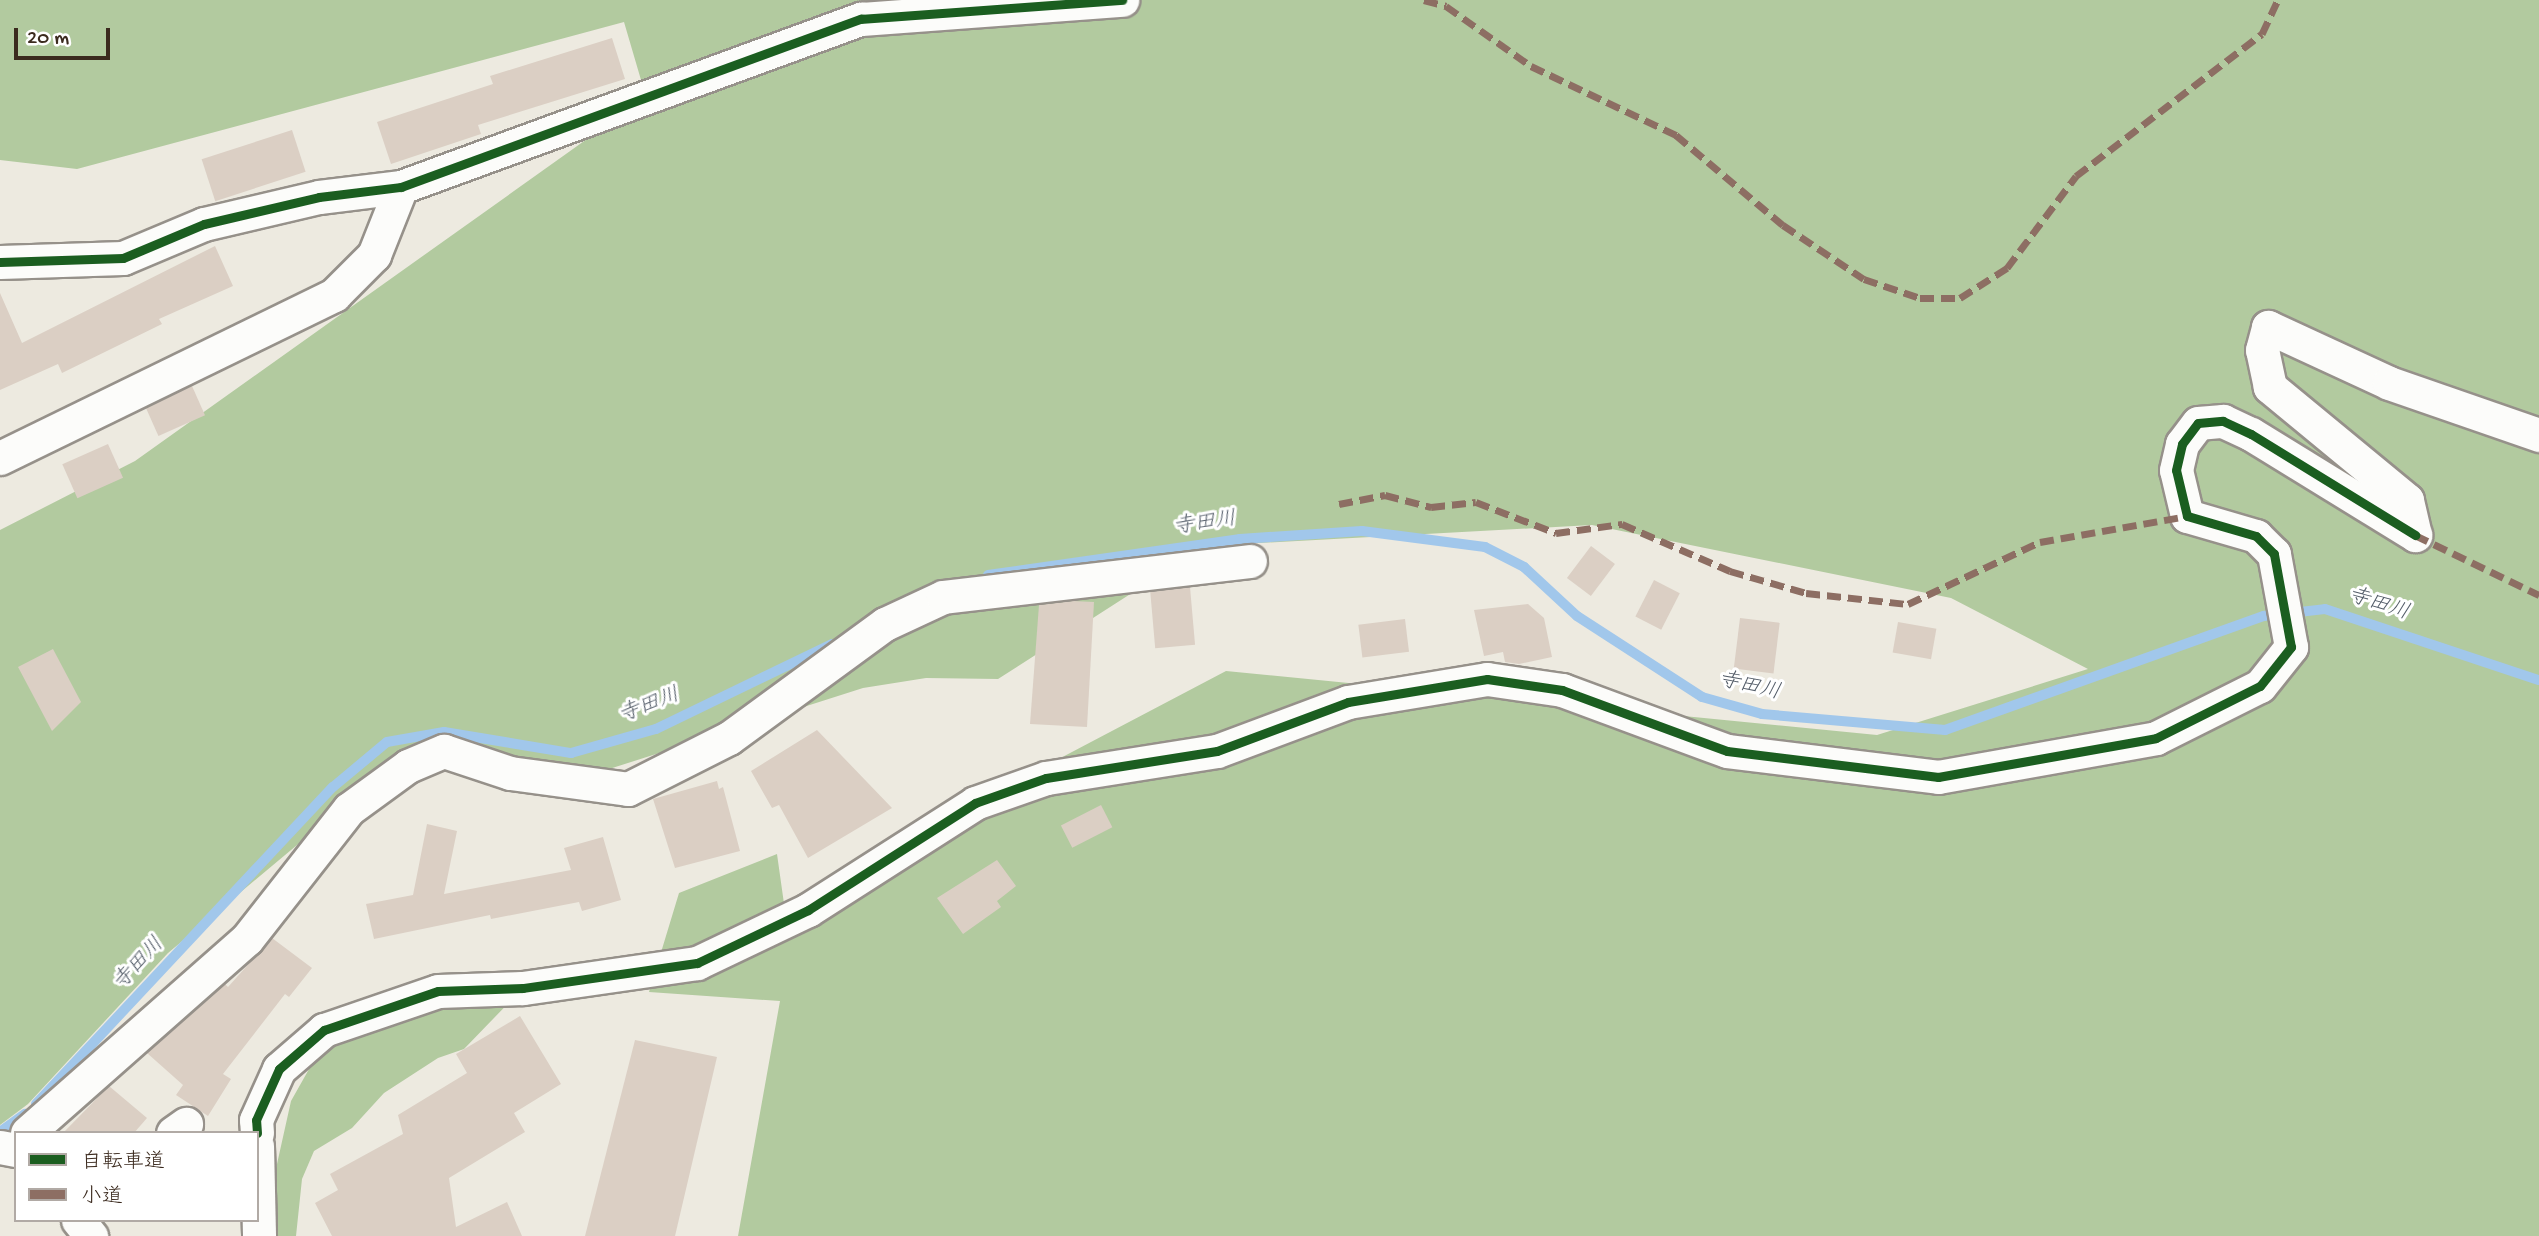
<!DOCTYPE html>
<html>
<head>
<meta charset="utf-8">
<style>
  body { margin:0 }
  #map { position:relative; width:2539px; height:1236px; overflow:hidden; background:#edeae0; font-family:"Gochi Hand","Klee One",sans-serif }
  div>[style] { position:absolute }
  .forest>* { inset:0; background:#b2ca9f }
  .stream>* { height:10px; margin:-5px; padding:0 5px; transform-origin:5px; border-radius:5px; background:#a1c7eb }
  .building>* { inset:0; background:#dbcfc4; transform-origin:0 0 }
  .roads { filter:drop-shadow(2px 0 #96918a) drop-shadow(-2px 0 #96918a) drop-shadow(0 2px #96918a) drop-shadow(0 -2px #96918a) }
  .minor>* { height:33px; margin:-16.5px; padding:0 16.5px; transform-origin:16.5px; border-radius:16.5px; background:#fcfcfa }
  .quiet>* { height:7px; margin-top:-3.5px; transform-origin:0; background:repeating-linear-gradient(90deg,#8d6e63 0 14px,transparent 0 21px) }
  .cycleway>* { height:9px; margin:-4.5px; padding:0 4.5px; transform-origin:4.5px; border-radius:4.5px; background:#1b5e20 }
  span { translate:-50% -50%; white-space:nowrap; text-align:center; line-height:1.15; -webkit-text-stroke:6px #fff; paint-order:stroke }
  .water-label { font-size:21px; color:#535c68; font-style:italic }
  .legend { position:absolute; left:14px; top:1131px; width:245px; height:91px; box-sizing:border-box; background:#fff; border:2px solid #b1aaa5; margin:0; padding:9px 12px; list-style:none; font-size:21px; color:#3b2a1e }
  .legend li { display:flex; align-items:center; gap:14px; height:35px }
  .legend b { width:35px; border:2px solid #b1aaa5 }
  .scale { position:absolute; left:14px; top:28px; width:96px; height:32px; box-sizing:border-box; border:4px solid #3b2a1e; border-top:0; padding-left:9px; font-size:21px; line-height:24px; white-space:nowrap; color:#3b2a1e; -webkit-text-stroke:5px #fff; paint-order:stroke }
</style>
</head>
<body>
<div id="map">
  <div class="forest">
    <i style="clip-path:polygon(0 0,2539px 0,2539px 1236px,738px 1236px,780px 1001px,649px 992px,679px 893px,777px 854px,787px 925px,975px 803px,1226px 671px,1877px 735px,2088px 669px,1951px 598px,1592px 525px,1205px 546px,998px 679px,926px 678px,863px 688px,606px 770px,407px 753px,168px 953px,28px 1104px,0 1125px,0 530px,135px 461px,646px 97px,624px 22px,77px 169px,0 160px)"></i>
    <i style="clip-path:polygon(523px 988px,464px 1049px,438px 1058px,384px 1093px,352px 1128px,314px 1151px,302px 1179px,296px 1236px,261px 1236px,291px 1101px,326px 1039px,389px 999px)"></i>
  </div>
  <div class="stream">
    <i style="left:988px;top:575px;width:255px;rotate:-8.1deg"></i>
    <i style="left:1240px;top:539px;width:122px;rotate:-3.8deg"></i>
    <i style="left:1362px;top:531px;width:124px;rotate:7.4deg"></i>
    <i style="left:1485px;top:547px;width:44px;rotate:27.1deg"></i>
    <i style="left:1524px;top:567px;width:72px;rotate:42.8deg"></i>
    <i style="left:1577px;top:616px;width:149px;rotate:32.9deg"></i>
    <i style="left:1702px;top:697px;width:62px;rotate:15.8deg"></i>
    <i style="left:1762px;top:714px;width:184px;rotate:5deg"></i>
    <i style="left:1945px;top:730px;width:339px;rotate:-19.7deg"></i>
    <i style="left:2264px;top:616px;width:61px;rotate:-6.5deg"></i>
    <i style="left:2325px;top:609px;width:225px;rotate:18.4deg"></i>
    <i style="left:36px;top:1104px;width:434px;rotate:-46.9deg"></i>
    <i style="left:333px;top:787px;width:70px;rotate:-39.8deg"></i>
    <i style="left:387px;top:742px;width:58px;rotate:-10deg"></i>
    <i style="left:444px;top:732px;width:129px;rotate:9.4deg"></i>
    <i style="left:571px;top:753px;width:88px;rotate:-15.8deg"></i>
    <i style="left:656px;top:729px;width:195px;rotate:-25.8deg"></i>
    <i style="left:0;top:1132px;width:31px;rotate:-36deg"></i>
  </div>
  <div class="building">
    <i style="clip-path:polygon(612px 38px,625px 79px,478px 125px,481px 134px,391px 164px,377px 122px,493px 84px,490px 76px)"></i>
    <i style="left:292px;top:130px;width:44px;height:95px;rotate:72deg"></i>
    <i style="clip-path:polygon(215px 246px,233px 286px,159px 319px,162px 324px,62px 373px,58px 364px,0 390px,0 293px,22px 343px)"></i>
    <i style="left:192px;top:386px;width:32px;height:51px;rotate:66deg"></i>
    <i style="left:108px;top:444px;width:37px;height:50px;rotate:66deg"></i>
    <i style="left:1591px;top:546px;width:30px;height:40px;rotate:37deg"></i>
    <i style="left:1654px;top:580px;width:29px;height:41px;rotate:27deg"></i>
    <i style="left:1190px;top:587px;width:58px;height:40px;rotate:85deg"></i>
    <i style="clip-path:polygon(1073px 601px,1094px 602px,1087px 727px,1030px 724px,1039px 605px)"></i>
    <i style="clip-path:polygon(1528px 604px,1544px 618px,1552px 657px,1519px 664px,1505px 662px,1503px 652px,1484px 656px,1474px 610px)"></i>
    <i style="left:1740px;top:618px;width:40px;height:51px;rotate:7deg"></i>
    <i style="left:1405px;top:619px;width:33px;height:47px;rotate:83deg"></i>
    <i style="left:1898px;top:622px;width:39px;height:31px;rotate:10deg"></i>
    <i style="clip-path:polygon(53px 649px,81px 702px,52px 731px,18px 667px)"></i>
    <i style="clip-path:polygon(817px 730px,892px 808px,808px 858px,779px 805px,772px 808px,751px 771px)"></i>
    <i style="clip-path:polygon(717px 781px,719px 789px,723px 787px,740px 851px,675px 868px,653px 799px)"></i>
    <i style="left:1101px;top:805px;width:25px;height:45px;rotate:63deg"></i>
    <i style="clip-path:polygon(427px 824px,457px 831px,444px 894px,571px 870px,564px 848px,603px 837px,621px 900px,582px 911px,579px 902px,491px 919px,490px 915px,374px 939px,366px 904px,413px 895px)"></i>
    <i style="clip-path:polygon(997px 860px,1016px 886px,997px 901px,1001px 907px,963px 934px,937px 898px)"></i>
    <i style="clip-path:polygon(272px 938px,312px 968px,289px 997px,285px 994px,223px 1074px,231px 1079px,208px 1116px,176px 1095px,183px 1085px,147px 1053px,225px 984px,228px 987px)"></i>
    <i style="clip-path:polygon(520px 1016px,561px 1084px,514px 1113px,525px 1132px,449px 1178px,456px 1227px,507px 1202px,522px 1236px,332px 1236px,315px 1203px,338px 1190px,330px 1174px,403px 1134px,398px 1115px,467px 1073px,456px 1054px)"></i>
    <i style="clip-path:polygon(635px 1040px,717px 1057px,675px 1236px,585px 1236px)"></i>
    <i style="clip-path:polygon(109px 1086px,147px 1118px,134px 1133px,63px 1133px)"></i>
  </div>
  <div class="roads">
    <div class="minor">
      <i style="left:0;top:262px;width:123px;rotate:-1.9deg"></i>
      <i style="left:123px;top:258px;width:88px;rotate:-22.8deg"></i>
      <i style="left:204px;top:224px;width:118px;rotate:-13.2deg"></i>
      <i style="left:319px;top:197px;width:83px;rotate:-7deg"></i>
      <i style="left:401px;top:187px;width:490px;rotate:-20.1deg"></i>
      <i style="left:861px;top:19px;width:262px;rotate:-4.2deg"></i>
      <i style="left:0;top:458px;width:372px;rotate:-26deg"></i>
      <i style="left:334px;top:295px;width:57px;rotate:-45deg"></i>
      <i style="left:374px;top:255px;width:73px;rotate:-68.3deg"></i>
      <i style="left:2415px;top:535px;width:36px;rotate:-103deg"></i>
      <i style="left:2407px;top:500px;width:178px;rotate:-140.5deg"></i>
      <i style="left:2270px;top:387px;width:38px;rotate:-102deg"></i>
      <i style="left:2262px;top:350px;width:24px;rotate:-75deg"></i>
      <i style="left:2268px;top:327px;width:133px;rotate:24.8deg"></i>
      <i style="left:2389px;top:383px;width:159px;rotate:19.1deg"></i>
      <i style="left:27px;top:1133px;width:293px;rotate:-41.4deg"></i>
      <i style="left:247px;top:939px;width:165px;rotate:-51.9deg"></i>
      <i style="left:349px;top:809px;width:73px;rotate:-36.1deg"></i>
      <i style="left:408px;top:766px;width:39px;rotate:-23deg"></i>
      <i style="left:444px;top:751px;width:70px;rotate:18.4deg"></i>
      <i style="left:510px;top:773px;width:119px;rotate:7.7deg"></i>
      <i style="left:628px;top:789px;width:113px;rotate:-26.8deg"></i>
      <i style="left:729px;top:738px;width:193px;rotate:-36.2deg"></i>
      <i style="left:885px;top:624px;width:64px;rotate:-25deg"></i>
      <i style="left:943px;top:597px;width:309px;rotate:-6.7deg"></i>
      <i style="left:173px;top:1133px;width:16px;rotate:-35deg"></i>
      <i style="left:257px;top:1133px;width:13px;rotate:-94deg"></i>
      <i style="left:256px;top:1120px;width:56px;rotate:-65.7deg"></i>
      <i style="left:279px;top:1069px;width:60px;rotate:-40.9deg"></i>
      <i style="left:324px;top:1030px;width:120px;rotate:-18.9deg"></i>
      <i style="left:438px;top:991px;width:85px;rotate:-2deg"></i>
      <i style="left:523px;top:988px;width:176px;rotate:-8.2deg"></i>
      <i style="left:697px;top:963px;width:123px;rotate:-25.5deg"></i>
      <i style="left:808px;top:910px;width:198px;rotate:-32.6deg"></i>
      <i style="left:975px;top:803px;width:75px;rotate:-19.4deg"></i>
      <i style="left:1046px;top:778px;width:173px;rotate:-9deg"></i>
      <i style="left:1217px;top:751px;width:140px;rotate:-20.5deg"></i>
      <i style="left:1348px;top:702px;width:141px;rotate:-9.4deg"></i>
      <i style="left:1487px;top:679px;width:76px;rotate:8.3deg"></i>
      <i style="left:1562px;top:690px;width:176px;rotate:20.3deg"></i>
      <i style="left:1727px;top:751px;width:213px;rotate:7deg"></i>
      <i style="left:1938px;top:777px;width:221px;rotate:-10.1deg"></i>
      <i style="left:2156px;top:738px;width:116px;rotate:-26.6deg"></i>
      <i style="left:2260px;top:686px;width:50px;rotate:-51.5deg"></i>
      <i style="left:2291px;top:647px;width:95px;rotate:-100.4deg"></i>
      <i style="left:2274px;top:554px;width:25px;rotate:-135deg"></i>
      <i style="left:2256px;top:536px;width:72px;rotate:-163.8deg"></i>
      <i style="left:2187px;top:516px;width:47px;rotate:-103.4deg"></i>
      <i style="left:2176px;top:470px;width:27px;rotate:-77deg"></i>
      <i style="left:2182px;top:444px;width:26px;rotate:-53deg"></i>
      <i style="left:2198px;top:423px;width:25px;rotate:-5deg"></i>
      <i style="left:2223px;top:421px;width:31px;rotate:25deg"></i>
      <i style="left:2251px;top:434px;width:193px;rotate:31.6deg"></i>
      <i style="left:257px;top:1146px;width:90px;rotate:88.7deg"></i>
      <i style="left:0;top:1147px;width:16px;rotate:11deg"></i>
      <i style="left:78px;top:1220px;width:21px;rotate:51deg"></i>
    </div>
  </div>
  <div class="quiet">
    <i style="left:1424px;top:0;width:23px;rotate:15deg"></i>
    <i style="left:1446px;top:6px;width:104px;rotate:35.2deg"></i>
    <i style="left:1531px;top:66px;width:161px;rotate:25.4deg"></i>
    <i style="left:1676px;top:135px;width:140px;rotate:40.1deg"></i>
    <i style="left:1783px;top:225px;width:97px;rotate:33.7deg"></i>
    <i style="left:1864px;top:279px;width:59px;rotate:18.7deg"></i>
    <i style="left:1920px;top:298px;width:40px"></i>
    <i style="left:1960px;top:298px;width:56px;rotate:-32.6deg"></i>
    <i style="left:2007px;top:268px;width:115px;rotate:-53.1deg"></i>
    <i style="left:2076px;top:176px;width:234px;rotate:-37.4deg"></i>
    <i style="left:2262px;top:34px;width:38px;rotate:-65deg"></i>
    <i style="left:1339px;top:504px;width:47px;rotate:-11.1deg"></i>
    <i style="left:1385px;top:495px;width:48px;rotate:14.6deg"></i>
    <i style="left:1431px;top:507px;width:45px;rotate:-6.3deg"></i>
    <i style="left:1476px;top:502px;width:86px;rotate:21.2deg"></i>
    <i style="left:1556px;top:533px;width:67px;rotate:-7.8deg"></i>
    <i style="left:1622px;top:524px;width:118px;rotate:23.5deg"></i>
    <i style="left:1730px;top:571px;width:79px;rotate:16.1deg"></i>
    <i style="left:1806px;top:593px;width:103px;rotate:6.2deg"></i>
    <i style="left:1908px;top:604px;width:146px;rotate:-25.2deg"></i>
    <i style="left:2040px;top:542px;width:149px;rotate:-10deg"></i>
    <i style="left:2415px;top:535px;width:138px;rotate:25.8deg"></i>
  </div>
  <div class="cycleway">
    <i style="left:0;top:262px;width:123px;rotate:-1.9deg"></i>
    <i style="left:123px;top:258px;width:88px;rotate:-22.8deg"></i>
    <i style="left:204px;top:224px;width:118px;rotate:-13.2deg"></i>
    <i style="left:319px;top:197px;width:83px;rotate:-7deg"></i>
    <i style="left:401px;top:187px;width:490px;rotate:-20.1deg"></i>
    <i style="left:861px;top:19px;width:262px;rotate:-4.2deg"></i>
    <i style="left:257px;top:1133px;width:13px;rotate:-94deg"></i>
    <i style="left:256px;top:1120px;width:56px;rotate:-65.7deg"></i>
    <i style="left:279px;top:1069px;width:60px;rotate:-40.9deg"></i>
    <i style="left:324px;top:1030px;width:120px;rotate:-18.9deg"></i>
    <i style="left:438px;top:991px;width:85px;rotate:-2deg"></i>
    <i style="left:523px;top:988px;width:176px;rotate:-8.2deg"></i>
    <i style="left:697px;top:963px;width:123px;rotate:-25.5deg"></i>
    <i style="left:808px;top:910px;width:198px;rotate:-32.6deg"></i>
    <i style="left:975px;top:803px;width:75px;rotate:-19.4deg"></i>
    <i style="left:1046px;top:778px;width:173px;rotate:-9deg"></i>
    <i style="left:1217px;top:751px;width:140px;rotate:-20.5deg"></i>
    <i style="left:1348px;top:702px;width:141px;rotate:-9.4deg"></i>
    <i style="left:1487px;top:679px;width:76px;rotate:8.3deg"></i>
    <i style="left:1562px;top:690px;width:176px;rotate:20.3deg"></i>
    <i style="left:1727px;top:751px;width:213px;rotate:7deg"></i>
    <i style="left:1938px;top:777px;width:221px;rotate:-10.1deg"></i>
    <i style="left:2156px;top:738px;width:116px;rotate:-26.6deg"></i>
    <i style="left:2260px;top:686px;width:50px;rotate:-51.5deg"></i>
    <i style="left:2291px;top:647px;width:95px;rotate:-100.4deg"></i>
    <i style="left:2274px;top:554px;width:25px;rotate:-135deg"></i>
    <i style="left:2256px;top:536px;width:72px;rotate:-163.8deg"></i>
    <i style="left:2187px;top:516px;width:47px;rotate:-103.4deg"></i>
    <i style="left:2176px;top:470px;width:27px;rotate:-77deg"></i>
    <i style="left:2182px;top:444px;width:26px;rotate:-53deg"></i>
    <i style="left:2198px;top:423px;width:25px;rotate:-5deg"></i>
    <i style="left:2223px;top:421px;width:31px;rotate:25deg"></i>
    <i style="left:2251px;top:434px;width:193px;rotate:31.6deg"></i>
  </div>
  <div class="water-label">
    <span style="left:1205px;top:525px;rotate:-8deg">寺田川</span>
    <span style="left:2378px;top:606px;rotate:18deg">寺田川</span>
    <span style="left:1749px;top:688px;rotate:13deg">寺田川</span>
    <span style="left:650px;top:707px;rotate:-21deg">寺田川</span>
    <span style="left:140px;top:965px;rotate:-47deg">寺田川</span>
  </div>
  <ul class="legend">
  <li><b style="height:9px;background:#1b5e20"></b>自転車道</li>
  <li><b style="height:9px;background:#8d6e63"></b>小道</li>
  </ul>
  <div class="scale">20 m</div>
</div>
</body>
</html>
